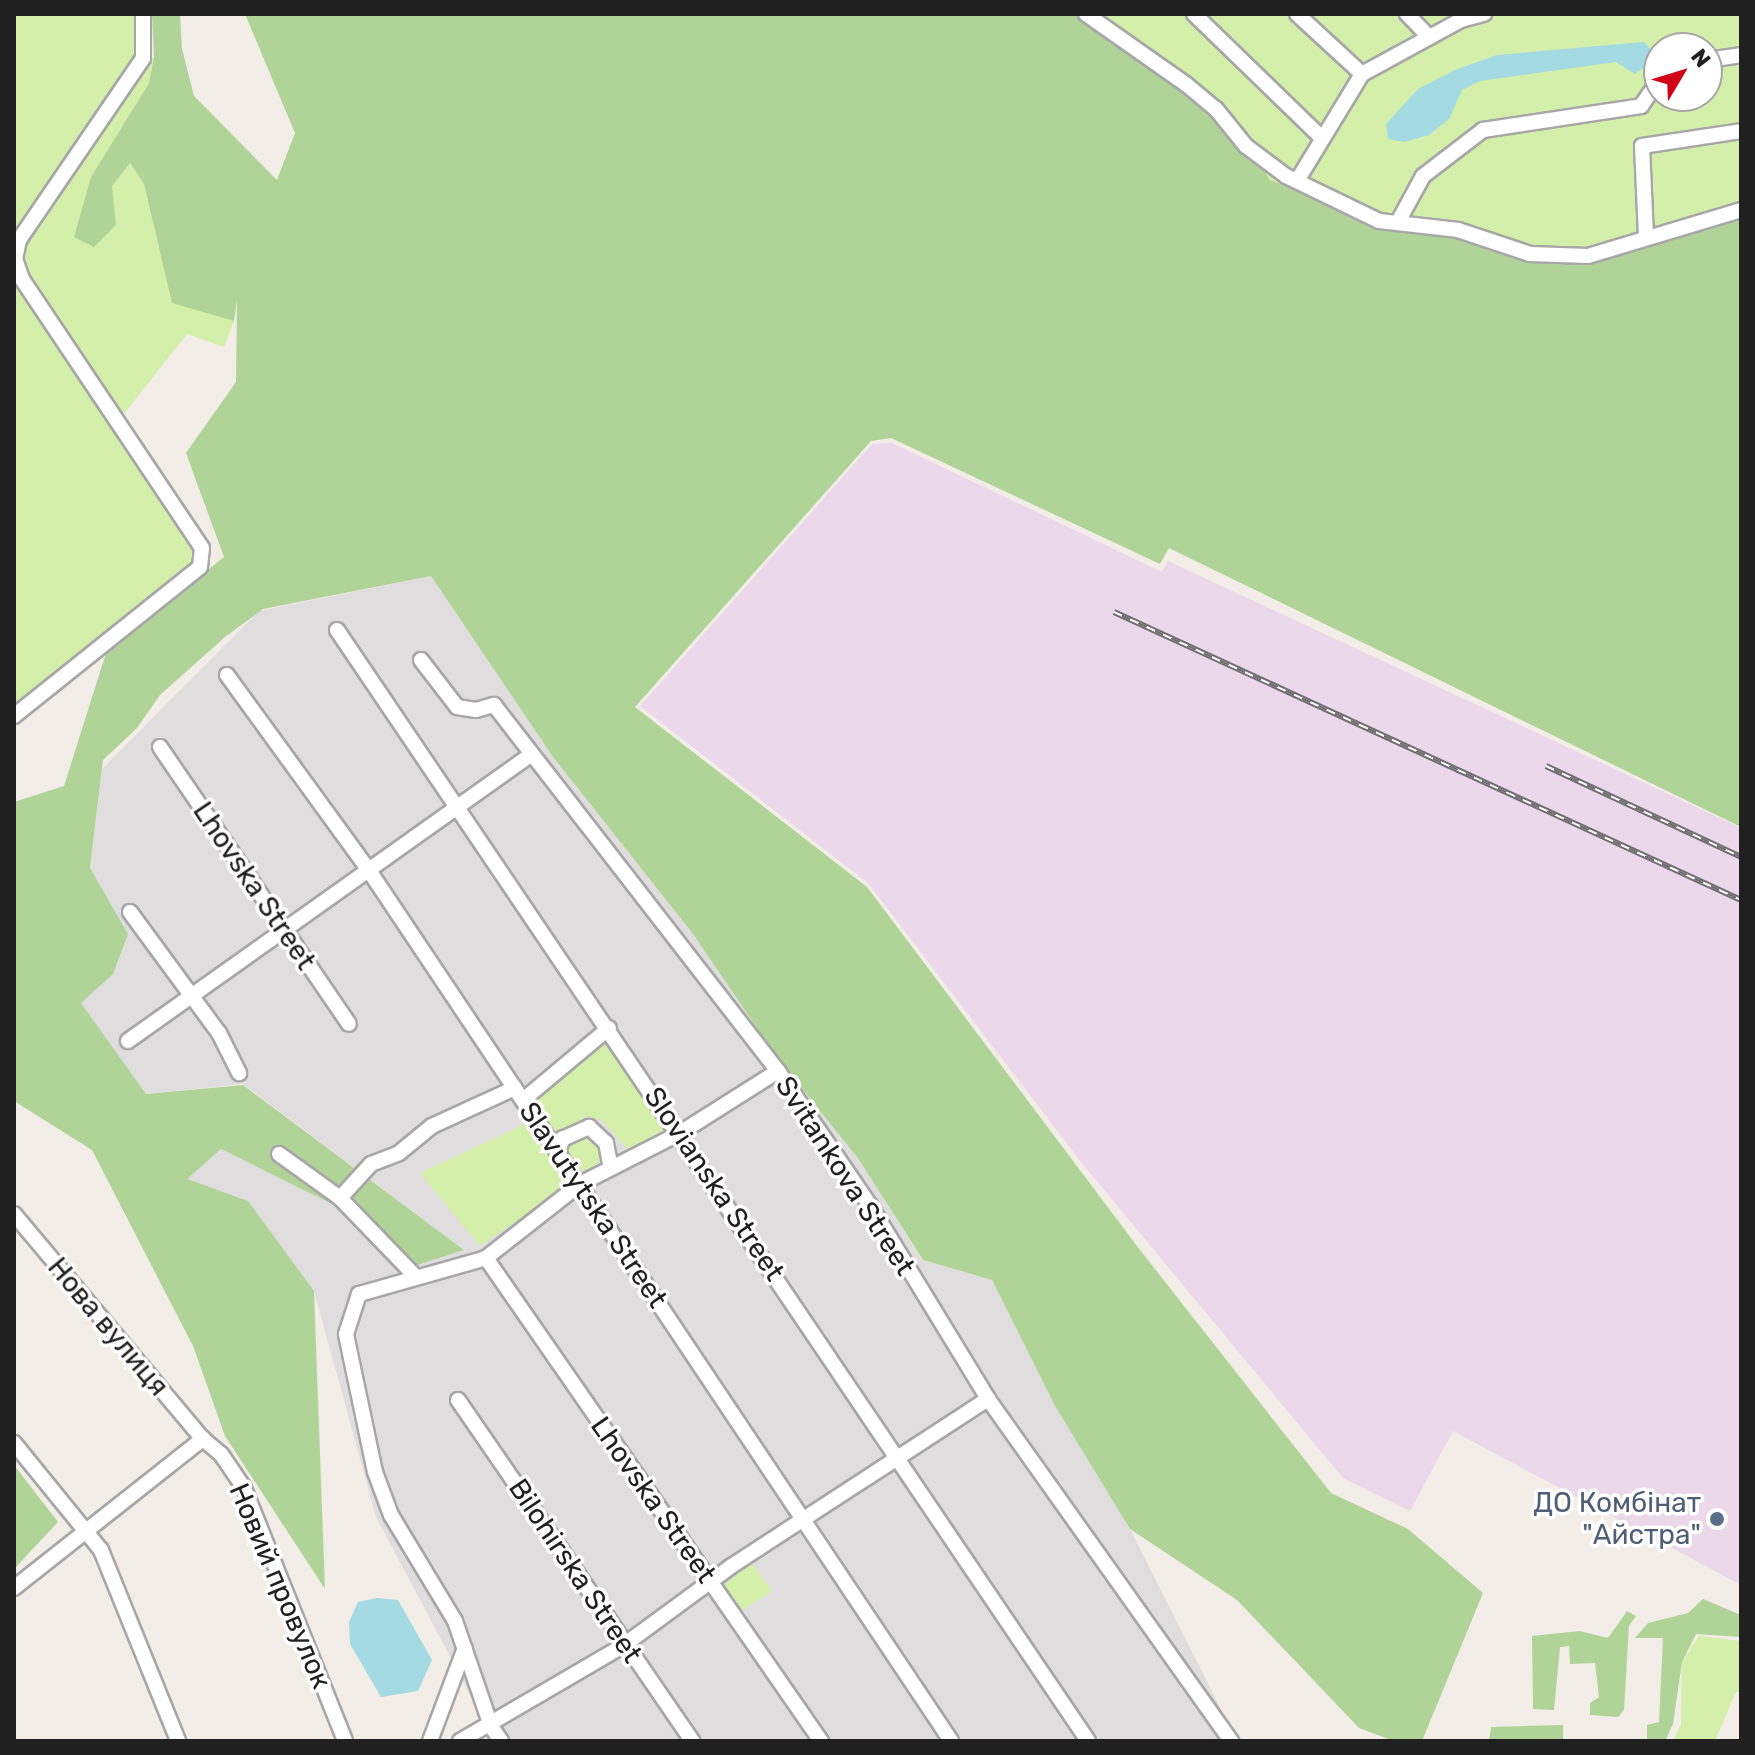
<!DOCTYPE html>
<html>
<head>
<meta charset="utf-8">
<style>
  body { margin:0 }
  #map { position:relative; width:1755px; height:1755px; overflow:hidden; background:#f2ede6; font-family:Rubik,sans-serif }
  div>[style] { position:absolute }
  .residential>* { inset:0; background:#dfdddd }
  .industrial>* { inset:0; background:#ebd8ea }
  .grass>* { inset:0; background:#d3efa9 }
  .round { border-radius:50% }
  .forest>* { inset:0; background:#b0d498 }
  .water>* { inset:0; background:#a4dbe2 }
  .roads { filter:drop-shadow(2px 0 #a7a7a7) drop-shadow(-2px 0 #a7a7a7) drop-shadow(0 2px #a7a7a7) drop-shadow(0 -2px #a7a7a7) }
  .minor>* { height:14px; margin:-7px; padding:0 7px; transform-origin:7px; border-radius:7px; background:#fff }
  .rail>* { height:6px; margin-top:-3px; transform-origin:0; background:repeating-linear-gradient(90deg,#fff 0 9px,#6e6e6e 0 18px); box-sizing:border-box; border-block:2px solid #6e6e6e }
  .dots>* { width:22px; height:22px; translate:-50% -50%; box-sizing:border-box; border:4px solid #fff; border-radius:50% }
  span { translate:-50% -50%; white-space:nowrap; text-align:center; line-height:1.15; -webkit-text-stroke:7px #fff; paint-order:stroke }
  .street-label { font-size:28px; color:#202020 }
  .service-label { font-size:28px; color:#4e5e75 }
  .right { translate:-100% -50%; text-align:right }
  .frame { position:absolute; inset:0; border:16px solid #202020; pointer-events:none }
  .north { position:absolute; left:1643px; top:32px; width:80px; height:80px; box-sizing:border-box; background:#fff; border:2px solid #a6a6a6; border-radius:50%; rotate:52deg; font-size:22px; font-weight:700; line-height:32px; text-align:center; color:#202020 }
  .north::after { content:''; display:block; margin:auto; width:28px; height:36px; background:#d10018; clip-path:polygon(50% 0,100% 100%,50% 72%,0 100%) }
</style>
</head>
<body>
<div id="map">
  <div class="residential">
    <i style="clip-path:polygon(431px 576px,553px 757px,696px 938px,780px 1062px,857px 1157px,922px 1260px,992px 1280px,1055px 1406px,1130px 1529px,1237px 1741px,495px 1741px,376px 1517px,314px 1291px,186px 1179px,221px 1149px,360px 1218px,464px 1250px,243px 1084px,146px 1094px,80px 1003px,113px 974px,90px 869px,102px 769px,259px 611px)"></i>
  </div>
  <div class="industrial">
    <i style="clip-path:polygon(892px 443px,1162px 572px,1168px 561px,1741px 828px,1741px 1585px,1453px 1431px,1410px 1511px,1343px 1478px,1081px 1162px,868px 883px,640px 706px,872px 444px)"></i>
  </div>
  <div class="grass">
    <i style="clip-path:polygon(14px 14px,142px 14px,142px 57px,14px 255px)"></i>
    <i style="clip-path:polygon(evenodd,1041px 14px,1741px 14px,1741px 227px,1583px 266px,1395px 233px,1270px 185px,1041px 14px,1659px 48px,1707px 48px,1707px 96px,1659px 96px,1659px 48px)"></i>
    <i style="clip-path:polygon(154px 58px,149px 83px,91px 177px,112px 186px,130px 162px,144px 184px,172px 302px,234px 321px,224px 347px,187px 334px,119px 420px,23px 277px,21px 241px,144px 60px)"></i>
    <i style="clip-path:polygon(14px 262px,199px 547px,197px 563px,14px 711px)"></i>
    <i style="clip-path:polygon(607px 1042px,668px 1130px,663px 1137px,628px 1150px,603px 1121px,587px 1116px,557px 1134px,531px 1102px)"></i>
    <i style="clip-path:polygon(527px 1123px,571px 1184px,480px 1246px,420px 1173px)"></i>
    <i class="round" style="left:567px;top:1136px;width:34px;height:34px"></i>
    <i style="clip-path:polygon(751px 1562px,772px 1591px,735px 1615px,720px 1589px)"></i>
    <i style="clip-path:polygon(1699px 1636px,1741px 1641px,1741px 1692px,1736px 1692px,1715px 1741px,1673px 1741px,1681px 1724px,1682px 1662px)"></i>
  </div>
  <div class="forest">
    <i style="clip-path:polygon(152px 14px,180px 14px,182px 49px,194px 96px,277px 180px,295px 133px,245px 14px,1099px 14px,1223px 107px,1270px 180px,1378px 225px,1445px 231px,1531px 256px,1589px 257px,1741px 213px,1741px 827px,1169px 548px,1160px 564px,891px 438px,871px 441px,635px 707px,867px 887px,1140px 1250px,1331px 1493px,1408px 1529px,1483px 1593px,1422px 1741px,1394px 1741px,1359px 1728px,1237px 1600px,1130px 1529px,1055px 1406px,992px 1280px,923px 1260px,857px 1157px,778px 1059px,693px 934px,553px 757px,431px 576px,263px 609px,225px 637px,160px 695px,137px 728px,103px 760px,90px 868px,128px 934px,113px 974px,81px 1003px,146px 1094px,243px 1085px,464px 1250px,408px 1268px,360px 1218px,221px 1149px,187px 1179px,248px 1201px,314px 1291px,325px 1589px,225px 1436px,193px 1346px,92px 1150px,14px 1101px,14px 802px,64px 786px,107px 650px,224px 557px,186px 453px,236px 382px,237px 300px,234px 321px,172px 303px,144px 184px,130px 163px,112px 186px,116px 225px,94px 247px,74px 237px,91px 177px,149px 83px,154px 58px)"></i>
    <i style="clip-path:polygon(14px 1465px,58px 1522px,14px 1569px)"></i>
    <i style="clip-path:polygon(1703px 1599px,1741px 1615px,1741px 1637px,1696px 1634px,1682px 1662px,1673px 1724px,1665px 1741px,1647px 1741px,1647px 1725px,1659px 1722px,1663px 1638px,1635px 1638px,1648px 1623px,1688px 1613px)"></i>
    <i style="clip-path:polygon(1627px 1611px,1636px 1616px,1629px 1626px,1624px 1710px,1618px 1717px,1590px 1715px,1590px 1703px,1599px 1697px,1595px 1663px,1570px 1664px,1569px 1646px,1560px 1647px,1554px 1710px,1533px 1709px,1532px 1636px,1580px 1631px,1608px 1638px)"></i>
    <i style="clip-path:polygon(1563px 1725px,1563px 1741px,1489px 1741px,1491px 1727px)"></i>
  </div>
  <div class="water">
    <i style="clip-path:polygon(1644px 42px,1658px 57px,1635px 74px,1616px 62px,1480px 81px,1462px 90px,1449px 119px,1429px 135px,1404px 142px,1388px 139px,1386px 124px,1418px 89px,1455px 70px,1497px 55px)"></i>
    <i style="clip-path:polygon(377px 1598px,398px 1600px,432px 1660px,418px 1691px,381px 1697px,350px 1644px,349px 1622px,358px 1602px)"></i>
  </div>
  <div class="roads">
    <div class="minor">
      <i style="left:1086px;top:14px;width:123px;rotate:35.1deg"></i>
      <i style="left:1187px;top:85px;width:38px;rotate:40deg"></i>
      <i style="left:1216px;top:109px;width:48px;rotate:51deg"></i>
      <i style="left:1246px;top:146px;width:50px;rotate:36.9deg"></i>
      <i style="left:1286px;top:176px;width:103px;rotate:25.8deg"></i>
      <i style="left:1379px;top:221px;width:80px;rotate:6.5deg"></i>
      <i style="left:1458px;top:230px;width:76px;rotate:18.4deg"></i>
      <i style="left:1530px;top:254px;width:58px;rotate:2deg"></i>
      <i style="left:1588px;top:256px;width:160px;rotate:-16.7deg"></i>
      <i style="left:1194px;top:14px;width:177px;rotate:44.1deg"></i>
      <i style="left:1297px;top:14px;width:88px;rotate:42.7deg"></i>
      <i style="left:1407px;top:14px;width:32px;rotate:46deg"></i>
      <i style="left:1707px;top:60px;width:34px;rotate:-8deg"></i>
      <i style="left:1297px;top:181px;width:125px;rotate:-58.7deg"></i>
      <i style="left:1362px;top:74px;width:113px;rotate:-28.6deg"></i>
      <i style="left:1461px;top:20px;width:24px;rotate:-15deg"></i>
      <i style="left:1398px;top:222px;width:52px;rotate:-61.5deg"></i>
      <i style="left:1423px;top:176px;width:76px;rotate:-37.5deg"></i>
      <i style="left:1483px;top:130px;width:160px;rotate:-8.6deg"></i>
      <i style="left:1641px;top:106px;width:32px;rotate:-55deg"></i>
      <i style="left:1646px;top:237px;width:91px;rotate:-92.5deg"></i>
      <i style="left:1642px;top:146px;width:100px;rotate:-8.6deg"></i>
      <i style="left:337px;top:630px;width:1341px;rotate:55.94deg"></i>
      <i style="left:421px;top:660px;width:59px;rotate:52.5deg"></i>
      <i style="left:457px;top:707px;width:19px;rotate:9deg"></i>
      <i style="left:476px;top:710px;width:19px;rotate:-16deg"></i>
      <i style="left:494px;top:705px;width:463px;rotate:52.2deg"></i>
      <i style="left:778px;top:1071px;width:165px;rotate:55.6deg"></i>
      <i style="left:871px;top:1207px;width:225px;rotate:58.6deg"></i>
      <i style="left:988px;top:1399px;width:420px;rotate:54.6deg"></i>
      <i style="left:227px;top:675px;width:243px;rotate:54deg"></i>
      <i style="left:370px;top:872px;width:1045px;rotate:56.23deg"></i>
      <i style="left:14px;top:716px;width:238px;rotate:-38.7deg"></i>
      <i style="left:200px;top:567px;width:19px;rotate:-84deg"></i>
      <i style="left:202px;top:548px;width:324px;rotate:-123.8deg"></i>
      <i style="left:22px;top:279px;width:21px;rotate:-109deg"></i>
      <i style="left:15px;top:259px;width:19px;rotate:-78deg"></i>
      <i style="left:19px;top:240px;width:220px;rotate:-55.7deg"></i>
      <i style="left:143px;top:58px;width:44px;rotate:-90deg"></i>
      <i style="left:160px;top:747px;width:335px;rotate:55.7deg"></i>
      <i style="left:130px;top:912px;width:150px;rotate:53.7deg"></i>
      <i style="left:219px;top:1033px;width:45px;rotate:63.4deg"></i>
      <i style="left:128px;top:1041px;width:493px;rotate:-35.4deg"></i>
      <i style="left:523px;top:1100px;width:112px;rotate:-39.9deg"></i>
      <i style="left:558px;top:1153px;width:15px;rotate:-74deg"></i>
      <i style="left:562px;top:1139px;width:30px;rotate:-24deg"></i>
      <i style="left:589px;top:1127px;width:23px;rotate:43deg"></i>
      <i style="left:606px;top:1143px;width:21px;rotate:79deg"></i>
      <i style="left:279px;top:1154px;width:75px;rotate:35.8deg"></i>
      <i style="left:340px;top:1198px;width:110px;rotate:46.1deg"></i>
      <i style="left:340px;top:1198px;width:46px;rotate:-47.6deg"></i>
      <i style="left:371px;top:1164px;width:30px;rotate:-21deg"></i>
      <i style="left:399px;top:1153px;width:43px;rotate:-39.3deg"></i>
      <i style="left:432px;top:1126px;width:91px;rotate:-24.6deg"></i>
      <i style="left:14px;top:1214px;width:294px;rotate:50deg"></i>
      <i style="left:203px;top:1439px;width:23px;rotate:40deg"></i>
      <i style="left:221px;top:1454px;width:41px;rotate:55.9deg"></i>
      <i style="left:244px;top:1488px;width:272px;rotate:68.2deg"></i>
      <i style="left:486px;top:1258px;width:588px;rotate:55.26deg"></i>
      <i style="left:458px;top:1400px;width:414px;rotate:55.5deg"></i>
      <i style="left:14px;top:1443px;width:138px;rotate:50.9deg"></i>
      <i style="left:101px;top:1550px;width:206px;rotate:68deg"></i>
      <i style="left:14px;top:1588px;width:241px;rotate:-38.3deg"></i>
      <i style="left:430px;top:1741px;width:99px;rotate:-69.4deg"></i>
      <i style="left:460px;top:1741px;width:190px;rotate:-30.3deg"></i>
      <i style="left:624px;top:1645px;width:132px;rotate:-36.3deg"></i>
      <i style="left:730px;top:1567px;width:308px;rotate:-33.1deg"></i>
      <i style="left:501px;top:1741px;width:18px;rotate:-124deg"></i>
      <i style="left:491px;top:1726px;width:111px;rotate:-108.9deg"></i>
      <i style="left:455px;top:1621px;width:124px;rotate:-121.1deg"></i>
      <i style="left:391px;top:1515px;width:46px;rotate:-110.4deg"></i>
      <i style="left:375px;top:1472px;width:141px;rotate:-101.9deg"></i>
      <i style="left:346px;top:1334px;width:42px;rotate:-72deg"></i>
      <i style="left:359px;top:1294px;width:132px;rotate:-15.8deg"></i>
      <i style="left:486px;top:1258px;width:120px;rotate:-38.2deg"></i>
      <i style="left:580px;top:1184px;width:112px;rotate:-27deg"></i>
      <i style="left:680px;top:1133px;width:116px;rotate:-32.3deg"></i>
    </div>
  </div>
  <div class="rail">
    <i style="left:1114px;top:612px;width:690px;rotate:24.67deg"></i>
    <i style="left:1546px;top:766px;width:215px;rotate:25deg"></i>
  </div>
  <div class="dots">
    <i style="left:1717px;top:1519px;background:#5c6f8a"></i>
  </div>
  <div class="street-label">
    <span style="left:254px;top:886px;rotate:56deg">Lhovska Street</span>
    <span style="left:845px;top:1176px;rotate:57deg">Svitankova Street</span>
    <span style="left:714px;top:1184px;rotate:56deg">Slovianska Street</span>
    <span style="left:593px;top:1205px;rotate:56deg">Slavutytska Street</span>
    <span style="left:108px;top:1327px;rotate:50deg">Нова вулиця</span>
    <span style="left:653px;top:1500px;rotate:55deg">Lhovska Street</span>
    <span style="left:575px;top:1571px;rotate:56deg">Bilohirska Street</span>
    <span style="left:280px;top:1586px;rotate:67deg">Новий провулок</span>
  </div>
  <div class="service-label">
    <span class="right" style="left:1701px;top:1519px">ДО Комбінат<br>"Айстра"</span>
  </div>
  <div class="frame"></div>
  <div class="north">N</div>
</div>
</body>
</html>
